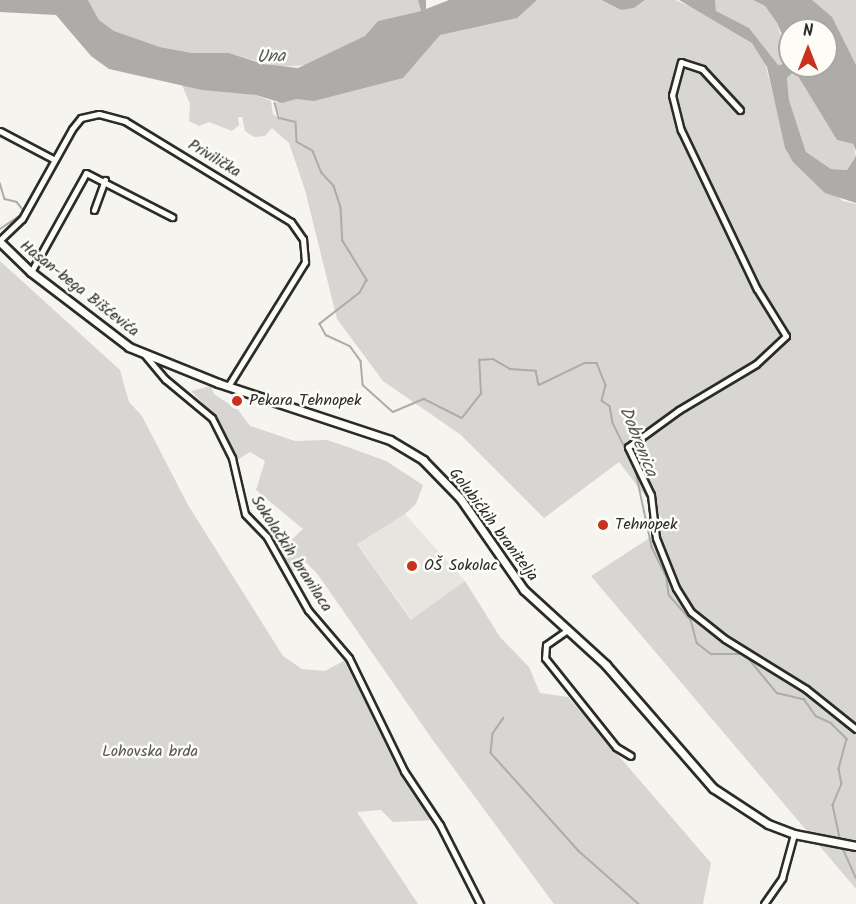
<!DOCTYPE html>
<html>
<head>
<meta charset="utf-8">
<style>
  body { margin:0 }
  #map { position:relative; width:856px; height:904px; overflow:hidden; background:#f5f4ef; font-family:Kalam,sans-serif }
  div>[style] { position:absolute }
  .built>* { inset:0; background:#e6e5e0 }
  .green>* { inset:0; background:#d7d6d2 }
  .water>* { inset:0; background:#adaca9 }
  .stream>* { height:1.5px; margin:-0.75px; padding:0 0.75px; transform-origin:0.75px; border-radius:0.75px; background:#adaca9 }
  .roads { filter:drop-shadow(2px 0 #2b2b2b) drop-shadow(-2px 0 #2b2b2b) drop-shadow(0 2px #2b2b2b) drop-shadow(0 -2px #2b2b2b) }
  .minor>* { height:5px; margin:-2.5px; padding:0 2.5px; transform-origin:2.5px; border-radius:2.5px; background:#fdfcf7 }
  .tertiary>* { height:7px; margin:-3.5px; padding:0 3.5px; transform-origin:3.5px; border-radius:3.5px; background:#fdfcf7 }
  .dots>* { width:16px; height:16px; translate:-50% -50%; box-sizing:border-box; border:3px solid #fdfcf7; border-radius:50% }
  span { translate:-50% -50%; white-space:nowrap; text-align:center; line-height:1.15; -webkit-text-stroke:5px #fdfcf7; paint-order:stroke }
  .street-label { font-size:16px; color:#2b2b2b }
  .poi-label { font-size:16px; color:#2b2b2b }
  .left { translate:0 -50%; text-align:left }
  .park-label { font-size:16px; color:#565655 }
  .water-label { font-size:18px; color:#585857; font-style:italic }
  .north { position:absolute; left:778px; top:18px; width:60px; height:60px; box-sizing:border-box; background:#fdfcf7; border:2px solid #a9a8a5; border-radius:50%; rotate:0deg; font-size:16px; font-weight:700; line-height:24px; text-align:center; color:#2b2b2b }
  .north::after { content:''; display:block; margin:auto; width:21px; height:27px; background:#c8321e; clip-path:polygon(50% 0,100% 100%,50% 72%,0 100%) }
</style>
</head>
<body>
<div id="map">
  <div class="built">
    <i style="clip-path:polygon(405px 514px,465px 581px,412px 620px,357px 543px)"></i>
  </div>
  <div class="green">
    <i style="clip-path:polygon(88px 0,418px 0,421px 11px,378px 21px,366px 36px,309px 65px,277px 67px,229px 53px,192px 53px,160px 47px,114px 31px,99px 20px)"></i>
    <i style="clip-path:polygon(537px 0,600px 0,621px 10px,634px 8px,645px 0,675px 0,726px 22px,749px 36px,763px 55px,788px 154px,843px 201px,856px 204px,856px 889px,591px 576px,668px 526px,619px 462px,544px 518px,461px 435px,383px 381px,337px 319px,305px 190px,289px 143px,272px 128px,265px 136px,254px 137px,245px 131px,242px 117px,238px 117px,239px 125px,232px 131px,209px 122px,199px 126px,189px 121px,190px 104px,182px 85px,256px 95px,271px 101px,273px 114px,281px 120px,275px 103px,368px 77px,420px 41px)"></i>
    <i style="clip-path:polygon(715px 0,753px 0,765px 6px,777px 23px,788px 63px,777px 65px,754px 36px,716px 11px)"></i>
    <i style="clip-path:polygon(810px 0,856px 0,856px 67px)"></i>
    <i style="clip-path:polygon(796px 71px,837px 140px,853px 144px,856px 156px,847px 170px,831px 169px,806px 152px,789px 100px,787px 78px)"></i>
    <i style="clip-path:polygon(0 261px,120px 370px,129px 402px,142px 416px,188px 505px,283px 656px,302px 669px,325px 671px,349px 658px,399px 758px,437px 820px,393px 822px,381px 810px,357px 812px,418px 904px,0 904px)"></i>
    <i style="clip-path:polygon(211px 386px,214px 394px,238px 410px,250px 426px,295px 441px,327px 440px,342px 445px,386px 461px,423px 485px,416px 504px,405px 514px,357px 544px,411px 620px,465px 581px,500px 637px,529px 667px,540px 693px,568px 697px,711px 863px,703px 904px,554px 904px,432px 739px,319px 576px,306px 562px,291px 572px,279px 552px,303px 529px,256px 490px,265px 461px,250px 452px,237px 460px,218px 419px,191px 391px)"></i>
  </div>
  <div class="water">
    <i style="clip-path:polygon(0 0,88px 0,99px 20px,114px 31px,160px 47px,192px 53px,229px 53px,263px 64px,298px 68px,365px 36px,378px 21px,421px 11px,418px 0,426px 0,426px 9px,449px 0,537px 0,517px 18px,440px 35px,403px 78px,314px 101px,296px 99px,282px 103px,256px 95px,202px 90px,109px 69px,91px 56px,56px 15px,0 12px)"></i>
    <i style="clip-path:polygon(601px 0,645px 0,634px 8px,621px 10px)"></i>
    <i style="clip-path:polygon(evenodd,679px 0,715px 0,716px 11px,749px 28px,778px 65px,788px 63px,786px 44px,777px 23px,765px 6px,753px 0,812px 0,832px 17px,856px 65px,856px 151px,853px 144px,837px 140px,795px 71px,787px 78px,789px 100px,806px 152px,831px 169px,847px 170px,856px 156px,856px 203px,825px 193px,793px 162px,785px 148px,767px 67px,752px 43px,679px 0,790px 30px,826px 30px,826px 66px,790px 66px,790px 30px)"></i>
  </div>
  <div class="stream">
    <i style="left:275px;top:103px;width:16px;rotate:75deg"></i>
    <i style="left:279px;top:118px;width:17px;rotate:13deg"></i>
    <i style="left:296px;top:122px;width:20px;rotate:87deg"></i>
    <i style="left:297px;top:142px;width:18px;rotate:29deg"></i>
    <i style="left:313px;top:151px;width:24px;rotate:68deg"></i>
    <i style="left:322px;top:173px;width:18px;rotate:47deg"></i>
    <i style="left:334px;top:186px;width:23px;rotate:72deg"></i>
    <i style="left:341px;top:208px;width:33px;rotate:87deg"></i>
    <i style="left:343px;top:241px;width:46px;rotate:58.4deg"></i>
    <i style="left:367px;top:280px;width:15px;rotate:118deg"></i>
    <i style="left:360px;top:293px;width:51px;rotate:142.2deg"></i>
    <i style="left:320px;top:324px;width:13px;rotate:61deg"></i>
    <i style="left:326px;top:335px;width:26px;rotate:25deg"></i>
    <i style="left:350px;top:346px;width:19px;rotate:54deg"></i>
    <i style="left:361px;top:361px;width:24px;rotate:85deg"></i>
    <i style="left:363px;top:385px;width:40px;rotate:42deg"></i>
    <i style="left:393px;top:412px;width:34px;rotate:-23deg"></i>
    <i style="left:424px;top:399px;width:42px;rotate:26.6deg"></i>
    <i style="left:462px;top:418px;width:31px;rotate:-52deg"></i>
    <i style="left:481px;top:394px;width:34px;rotate:-93deg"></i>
    <i style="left:479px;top:360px;width:14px;rotate:-4deg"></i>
    <i style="left:493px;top:359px;width:20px;rotate:30deg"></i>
    <i style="left:510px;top:369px;width:26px;rotate:4deg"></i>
    <i style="left:536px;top:371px;width:14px;rotate:78deg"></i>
    <i style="left:539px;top:385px;width:51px;rotate:-25.6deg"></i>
    <i style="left:585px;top:363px;width:12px"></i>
    <i style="left:597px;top:363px;width:24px;rotate:68deg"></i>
    <i style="left:606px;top:385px;width:16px;rotate:104deg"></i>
    <i style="left:602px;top:401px;width:9px;rotate:32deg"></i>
    <i style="left:610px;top:406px;width:17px;rotate:80deg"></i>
    <i style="left:613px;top:423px;width:39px;rotate:64deg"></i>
    <i style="left:0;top:183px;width:17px;rotate:73deg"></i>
    <i style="left:5px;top:199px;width:12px;rotate:14deg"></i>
    <i style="left:17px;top:202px;width:11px;rotate:52deg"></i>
    <i style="left:0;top:229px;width:27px;rotate:-34deg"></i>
    <i style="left:635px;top:467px;width:82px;rotate:78deg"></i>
    <i style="left:652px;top:547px;width:34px;rotate:64deg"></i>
    <i style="left:667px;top:578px;width:17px;rotate:83deg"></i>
    <i style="left:669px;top:595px;width:33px;rotate:49deg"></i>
    <i style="left:691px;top:620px;width:24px;rotate:75deg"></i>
    <i style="left:697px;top:643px;width:18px;rotate:38deg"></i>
    <i style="left:711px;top:654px;width:34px"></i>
    <i style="left:745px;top:654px;width:50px;rotate:50.6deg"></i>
    <i style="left:777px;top:693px;width:28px;rotate:13deg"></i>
    <i style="left:804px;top:699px;width:21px;rotate:55deg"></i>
    <i style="left:816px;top:716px;width:17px;rotate:25deg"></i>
    <i style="left:831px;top:723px;width:23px;rotate:45deg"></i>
    <i style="left:847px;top:739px;width:31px;rotate:105deg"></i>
    <i style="left:839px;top:769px;width:15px;rotate:79deg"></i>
    <i style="left:842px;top:784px;width:23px;rotate:113deg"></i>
    <i style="left:833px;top:805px;width:35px;rotate:78deg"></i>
    <i style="left:504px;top:718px;width:19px;rotate:125deg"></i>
    <i style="left:493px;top:734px;width:19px;rotate:96deg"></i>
    <i style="left:491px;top:753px;width:132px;rotate:48.1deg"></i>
    <i style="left:579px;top:851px;width:80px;rotate:41.5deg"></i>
    <i style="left:842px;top:846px;width:35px;rotate:66deg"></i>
  </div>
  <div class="roads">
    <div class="minor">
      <i style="left:740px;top:110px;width:56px;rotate:-132.8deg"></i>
      <i style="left:702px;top:69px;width:22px;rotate:-162deg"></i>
      <i style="left:681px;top:62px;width:34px;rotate:105deg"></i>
      <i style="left:672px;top:95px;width:36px;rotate:76deg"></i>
      <i style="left:681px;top:130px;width:176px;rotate:64.5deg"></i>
      <i style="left:757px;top:289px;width:55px;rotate:58.3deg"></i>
      <i style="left:786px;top:336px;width:41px;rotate:137deg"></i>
      <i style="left:756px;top:364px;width:90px;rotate:149.1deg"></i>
      <i style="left:679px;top:410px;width:63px;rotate:144deg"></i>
      <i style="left:628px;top:447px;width:53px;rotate:64.4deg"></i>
      <i style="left:651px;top:495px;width:43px;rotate:83.4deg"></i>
      <i style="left:656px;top:538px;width:54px;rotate:68.2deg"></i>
      <i style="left:676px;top:588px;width:28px;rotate:58deg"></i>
      <i style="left:691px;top:612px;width:43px;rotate:38.5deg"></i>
      <i style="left:725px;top:639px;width:95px;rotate:31.7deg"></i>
      <i style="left:806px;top:689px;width:64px;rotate:38.7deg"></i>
      <i style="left:0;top:131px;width:60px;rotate:27.8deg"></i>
      <i style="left:94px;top:210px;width:32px;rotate:-70deg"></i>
      <i style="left:0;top:240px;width:30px;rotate:-44deg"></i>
      <i style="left:22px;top:219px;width:103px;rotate:-60.9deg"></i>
      <i style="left:72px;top:129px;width:14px;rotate:-51deg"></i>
      <i style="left:81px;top:118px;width:18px;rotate:-13deg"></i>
      <i style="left:99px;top:114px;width:27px;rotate:15deg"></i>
      <i style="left:125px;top:121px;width:194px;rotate:31.3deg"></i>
      <i style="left:291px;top:222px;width:21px;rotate:55deg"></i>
      <i style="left:303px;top:239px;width:23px;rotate:85deg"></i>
      <i style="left:305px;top:262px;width:146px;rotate:121.8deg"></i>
      <i style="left:31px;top:272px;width:113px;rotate:-60.9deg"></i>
      <i style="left:86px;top:173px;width:97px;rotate:27.1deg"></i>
      <i style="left:144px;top:354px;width:33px;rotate:50deg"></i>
      <i style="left:165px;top:379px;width:61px;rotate:39.7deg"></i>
      <i style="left:212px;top:418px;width:45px;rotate:63.4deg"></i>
      <i style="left:232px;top:458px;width:57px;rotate:76.9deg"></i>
      <i style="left:245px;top:514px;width:32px;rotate:46deg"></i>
      <i style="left:267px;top:537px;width:84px;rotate:60.7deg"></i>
      <i style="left:308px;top:610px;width:63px;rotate:49.5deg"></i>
      <i style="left:349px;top:658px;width:126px;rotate:64deg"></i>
      <i style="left:404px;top:771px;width:65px;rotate:56.3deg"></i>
      <i style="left:440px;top:825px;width:89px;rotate:63.1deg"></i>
      <i style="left:566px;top:631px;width:24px;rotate:145deg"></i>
      <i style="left:546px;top:645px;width:13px;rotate:94deg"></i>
      <i style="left:545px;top:658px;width:114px;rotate:51.4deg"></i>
      <i style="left:616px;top:747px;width:17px;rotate:31deg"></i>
      <i style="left:764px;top:904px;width:32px;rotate:-55deg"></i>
      <i style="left:782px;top:878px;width:46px;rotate:-74.7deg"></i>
    </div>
    <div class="tertiary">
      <i style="left:0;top:242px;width:43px;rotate:44.1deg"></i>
      <i style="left:31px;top:272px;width:123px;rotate:37.4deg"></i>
      <i style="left:129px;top:347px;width:96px;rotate:22deg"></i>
      <i style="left:218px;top:383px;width:181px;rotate:18.3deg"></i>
      <i style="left:390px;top:440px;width:39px;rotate:31deg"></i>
      <i style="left:423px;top:460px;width:53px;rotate:45.8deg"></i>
      <i style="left:460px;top:498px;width:112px;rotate:55.2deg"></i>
      <i style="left:524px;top:590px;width:111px;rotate:42.4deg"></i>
      <i style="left:606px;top:665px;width:163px;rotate:49deg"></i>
      <i style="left:713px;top:788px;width:66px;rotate:33.2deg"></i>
      <i style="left:768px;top:824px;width:28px;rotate:21deg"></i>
      <i style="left:794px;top:834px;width:63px;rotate:11deg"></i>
    </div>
  </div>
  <div class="dots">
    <i style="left:237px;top:401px;background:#c8321e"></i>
    <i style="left:603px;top:525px;background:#c8321e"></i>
    <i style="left:412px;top:566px;background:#c8321e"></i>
  </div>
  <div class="street-label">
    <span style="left:214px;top:159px;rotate:31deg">Privilička</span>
    <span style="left:79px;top:289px;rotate:38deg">Hasan-bega Bišćevića</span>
    <span style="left:493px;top:525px;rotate:53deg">Golubićkih branitelja</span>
    <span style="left:291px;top:554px;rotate:57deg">Sokolačkih branilaca</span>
  </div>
  <div class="poi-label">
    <span class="left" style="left:249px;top:401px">Pekara Tehnopek</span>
    <span class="left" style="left:615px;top:525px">Tehnopek</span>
    <span class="left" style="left:424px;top:566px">OŠ Sokolac</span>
  </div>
  <div class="park-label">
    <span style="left:150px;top:752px">Lohovska brda</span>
  </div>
  <div class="water-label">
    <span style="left:271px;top:58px;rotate:-2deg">Una</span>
    <span style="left:637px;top:442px;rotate:68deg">Dobrenica</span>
  </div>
  <div class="north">N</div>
</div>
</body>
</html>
